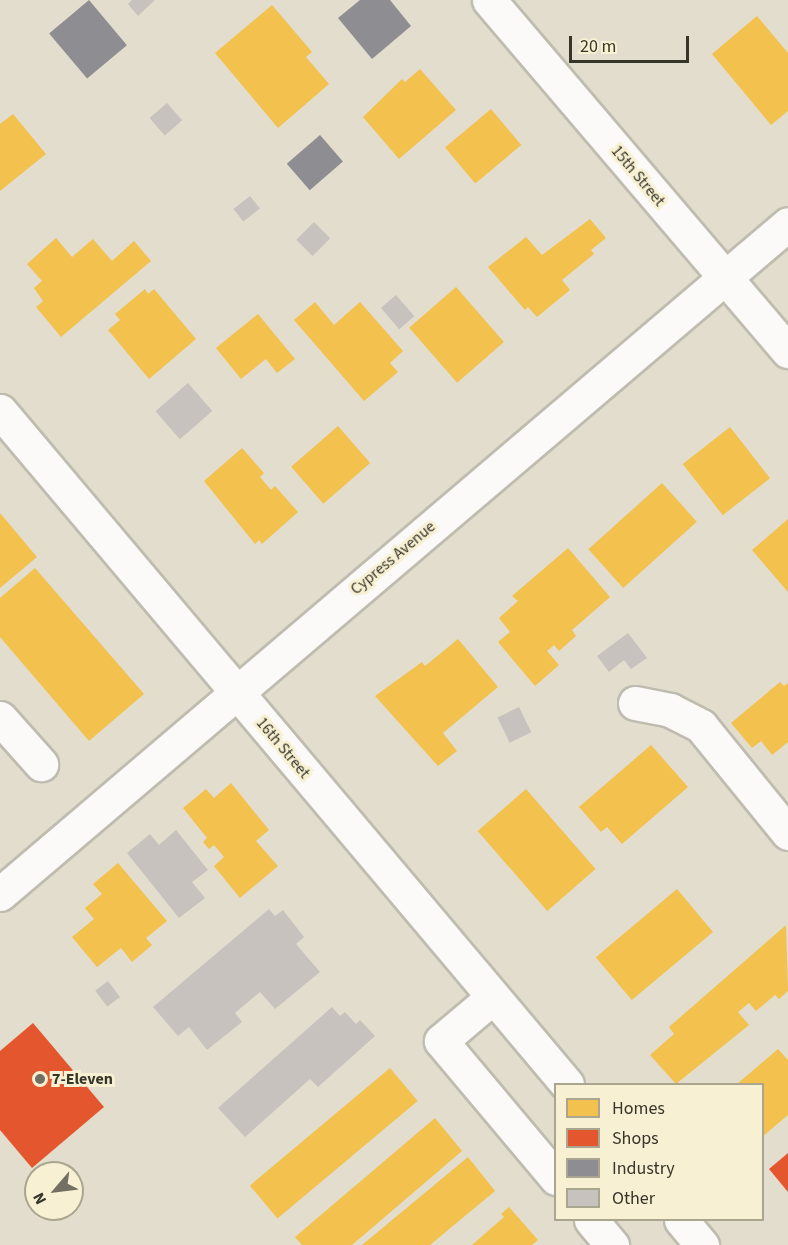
<!DOCTYPE html>
<html>
<head>
<meta charset="utf-8">
<style>
  body { margin:0 }
  #map { position:relative; width:788px; height:1245px; overflow:hidden; background:#e2ddcd; font-family:"Source Sans 3",sans-serif }
  div>[style] { position:absolute }
  .homes>* { inset:0; background:#f2c14e; transform-origin:0 0 }
  .shops>* { inset:0; background:#e4572e }
  .industry>* { inset:0; background:#8d8d92; transform-origin:0 0 }
  .building>* { inset:0; background:#c8c2bf; transform-origin:0 0 }
  .roads { filter:drop-shadow(2px 0 #bfbcaf) drop-shadow(-2px 0 #bfbcaf) drop-shadow(0 2px #bfbcaf) drop-shadow(0 -2px #bfbcaf) }
  .minor>* { height:33px; margin:-16.5px; padding:0 16.5px; transform-origin:16.5px; border-radius:16.5px; background:#fbfaf8 }
  .dots>* { width:16px; height:16px; translate:-50% -50%; box-sizing:border-box; border:3px solid #f7f0d2; border-radius:50% }
  span { translate:-50% -50%; white-space:nowrap; text-align:center; line-height:1.15; -webkit-text-stroke:6px #f7f0d2; paint-order:stroke }
  .street-label { font-size:16px; color:#373429 }
  .poi-label { font-size:16px; color:#373429; font-weight:700 }
  .left { translate:0 -50%; text-align:left }
  .legend { position:absolute; left:554px; top:1083px; width:210px; height:138px; box-sizing:border-box; background:#f7f0d2; border:2px solid #aaa58e; margin:0; padding:8px 10px; list-style:none; font-size:18px; color:#373429 }
  .legend li { display:flex; align-items:center; gap:12px; height:30px }
  .legend b { width:30px; border:2px solid #aaa58e }
  .north { position:absolute; left:24px; top:1161px; width:60px; height:60px; box-sizing:border-box; background:#f7f0d2; border:2px solid #aaa58e; border-radius:50%; rotate:242deg; font-size:16px; font-weight:700; line-height:24px; text-align:center; color:#373429 }
  .north::after { content:''; display:block; margin:auto; width:21px; height:27px; background:#736f62; clip-path:polygon(50% 0,100% 100%,50% 72%,0 100%) }
  .scale { position:absolute; left:569px; top:36px; width:120px; height:27px; box-sizing:border-box; border:3px solid #373429; border-top:0; padding-left:8px; font-size:18px; line-height:21px; white-space:nowrap; color:#373429; -webkit-text-stroke:4px #f7f0d2; paint-order:stroke }
</style>
</head>
<body>
<div id="map">
  <div class="homes">
    <i style="clip-path:polygon(272px 5px,312px 52px,306px 57px,329px 84px,278px 128px,215px 53px)"></i>
    <i style="clip-path:polygon(757px 16px,788px 53px,788px 111px,771px 125px,712px 54px)"></i>
    <i style="clip-path:polygon(420px 69px,456px 110px,399px 159px,363px 117px,402px 79px,405px 82px)"></i>
    <i style="left:491px;top:109px;width:47px;height:60px;rotate:50deg"></i>
    <i style="clip-path:polygon(13px 114px,46px 154px,0 191px,0 124px)"></i>
    <i style="clip-path:polygon(590px 219px,606px 238px,591px 250px,594px 254px,562px 280px,570px 290px,537px 317px,528px 307px,525px 310px,488px 267px,526px 237px,542px 255px)"></i>
    <i style="clip-path:polygon(56px 238px,72px 257px,93px 239px,112px 261px,134px 241px,151px 261px,61px 337px,36px 307px,43px 301px,34px 288px,42px 281px,27px 264px)"></i>
    <i style="left:456px;top:287px;width:73px;height:62px;rotate:49deg"></i>
    <i style="clip-path:polygon(145px 289px,148px 294px,154px 289px,196px 339px,149px 379px,108px 330px,120px 320px,115px 314px)"></i>
    <i style="clip-path:polygon(315px 302px,334px 325px,360px 302px,403px 351px,390px 363px,398px 372px,364px 401px,294px 320px)"></i>
    <i style="clip-path:polygon(258px 314px,295px 359px,277px 373px,266px 359px,241px 379px,216px 348px)"></i>
    <i style="left:338px;top:426px;width:49px;height:62px;rotate:49deg"></i>
    <i style="left:730px;top:427px;width:65px;height:60px;rotate:52deg"></i>
    <i style="clip-path:polygon(242px 448px,264px 473px,260px 477px,271px 490px,275px 486px,298px 512px,262px 544px,259px 540px,255px 544px,204px 481px)"></i>
    <i style="left:662px;top:483px;width:52px;height:99px;rotate:48deg"></i>
    <i style="clip-path:polygon(0 513px,37px 557px,0 588px)"></i>
    <i style="clip-path:polygon(788px 519px,788px 592px,752px 550px)"></i>
    <i style="clip-path:polygon(568px 548px,610px 597px,572px 630px,576px 636px,559px 651px,554px 645px,547px 651px,559px 665px,535px 686px,498px 642px,510px 632px,499px 618px,518px 601px,512px 596px)"></i>
    <i style="clip-path:polygon(35px 568px,144px 694px,89px 741px,0 637px,0 598px)"></i>
    <i style="clip-path:polygon(458px 639px,498px 687px,443px 733px,457px 751px,438px 766px,375px 696px,422px 662px,425px 666px)"></i>
    <i style="clip-path:polygon(780px 682px,784px 686px,788px 683px,788px 742px,772px 755px,761px 741px,752px 748px,731px 723px)"></i>
    <i style="clip-path:polygon(651px 745px,688px 787px,622px 844px,607px 827px,601px 832px,579px 807px)"></i>
    <i style="clip-path:polygon(231px 783px,269px 830px,256px 841px,278px 866px,240px 898px,214px 866px,224px 857px,214px 845px,209px 849px,203px 842px,207px 838px,183px 808px,206px 789px,214px 798px)"></i>
    <i style="left:526px;top:789px;width:106px;height:64px;rotate:49deg"></i>
    <i style="clip-path:polygon(118px 863px,167px 921px,146px 938px,152px 945px,132px 962px,121px 948px,97px 967px,72px 937px,94px 919px,85px 908px,102px 894px,93px 884px)"></i>
    <i style="left:677px;top:889px;width:56px;height:106px;rotate:50deg"></i>
    <i style="clip-path:polygon(786px 925px,788px 991px,779px 999px,775px 995px,756px 1011px,749px 1003px,738px 1012px,749px 1025px,676px 1084px,650px 1055px,674px 1034px,669px 1027px)"></i>
    <i style="clip-path:polygon(778px 1049px,788px 1060px,788px 1115px,762px 1137px,762px 1084px,737px 1084px)"></i>
    <i style="left:390px;top:1068px;width:43px;height:183px;rotate:50deg"></i>
    <i style="clip-path:polygon(435px 1118px,462px 1151px,352px 1245px,302px 1245px,295px 1237px)"></i>
    <i style="clip-path:polygon(468px 1157px,495px 1191px,430px 1245px,362px 1245px)"></i>
    <i style="clip-path:polygon(509px 1207px,538px 1240px,532px 1245px,472px 1245px,504px 1217px,501px 1214px)"></i>
  </div>
  <div class="shops">
    <i style="clip-path:polygon(33px 1023px,104px 1107px,32px 1168px,0 1130px,0 1051px)"></i>
    <i style="clip-path:polygon(788px 1153px,788px 1192px,769px 1169px)"></i>
  </div>
  <div class="industry">
    <i style="left:89px;top:0;width:59px;height:52px;rotate:50deg"></i>
    <i style="clip-path:polygon(360px 0,390px 0,411px 26px,372px 59px,338px 18px)"></i>
    <i style="left:320px;top:135px;width:35px;height:44px;rotate:49deg"></i>
  </div>
  <div class="building">
    <i style="clip-path:polygon(132px 0,155px 0,138px 16px,128px 4px)"></i>
    <i style="left:167px;top:103px;width:23px;height:23px;rotate:49deg"></i>
    <i style="left:250px;top:196px;width:16px;height:21px;rotate:52deg"></i>
    <i style="left:314px;top:222px;width:23px;height:25px;rotate:45deg"></i>
    <i style="left:396px;top:295px;width:28px;height:20px;rotate:49deg"></i>
    <i style="left:188px;top:383px;width:37px;height:43px;rotate:49deg"></i>
    <i style="clip-path:polygon(628px 633px,647px 658px,631px 669px,624px 660px,609px 672px,597px 656px)"></i>
    <i style="left:519px;top:707px;width:28px;height:24px;rotate:64deg"></i>
    <i style="clip-path:polygon(176px 830px,208px 870px,192px 882px,205px 898px,179px 918px,127px 853px,150px 834px,159px 845px)"></i>
    <i style="clip-path:polygon(269px 909px,275px 916px,283px 910px,304px 937px,296px 944px,320px 972px,275px 1009px,260px 992px,235px 1013px,242px 1022px,207px 1050px,189px 1027px,178px 1036px,153px 1007px)"></i>
    <i style="left:108px;top:981px;width:20px;height:16px;rotate:53deg"></i>
    <i style="clip-path:polygon(332px 1007px,340px 1016px,345px 1012px,356px 1024px,360px 1020px,375px 1036px,318px 1087px,310px 1079px,245px 1137px,218px 1108px)"></i>
  </div>
  <div class="roads">
    <div class="minor">
      <i style="left:489px;top:0;width:461px;rotate:49.6deg"></i>
      <i style="left:0;top:411px;width:880px;rotate:49.89deg"></i>
      <i style="left:635px;top:703px;width:36px;rotate:11deg"></i>
      <i style="left:670px;top:710px;width:35px;rotate:27deg"></i>
      <i style="left:701px;top:726px;width:138px;rotate:50.9deg"></i>
      <i style="left:0;top:718px;width:62px;rotate:48.3deg"></i>
      <i style="left:0;top:894px;width:1034px;rotate:-40.37deg"></i>
      <i style="left:493px;top:997px;width:68px;rotate:139.8deg"></i>
      <i style="left:441px;top:1041px;width:179px;rotate:50deg"></i>
      <i style="left:591px;top:1220px;width:33px;rotate:50deg"></i>
      <i style="left:681px;top:1220px;width:33px;rotate:50deg"></i>
    </div>
  </div>
  <div class="dots">
    <i style="left:40px;top:1079px;background:#736f62"></i>
  </div>
  <div class="street-label">
    <span style="left:638px;top:176px;rotate:50deg">15th Street</span>
    <span style="left:393px;top:558px;rotate:-40deg">Cypress Avenue</span>
    <span style="left:283px;top:748px;rotate:50deg">16th Street</span>
  </div>
  <div class="poi-label">
    <span class="left" style="left:52px;top:1079px">7-Eleven</span>
  </div>
  <ul class="legend">
  <li><b style="height:16px;background:#f2c14e"></b>Homes</li>
  <li><b style="height:16px;background:#e4572e"></b>Shops</li>
  <li><b style="height:16px;background:#8d8d92"></b>Industry</li>
  <li><b style="height:16px;background:#c8c2bf"></b>Other</li>
  </ul>
  <div class="north">N</div>
  <div class="scale">20 m</div>
</div>
</body>
</html>
